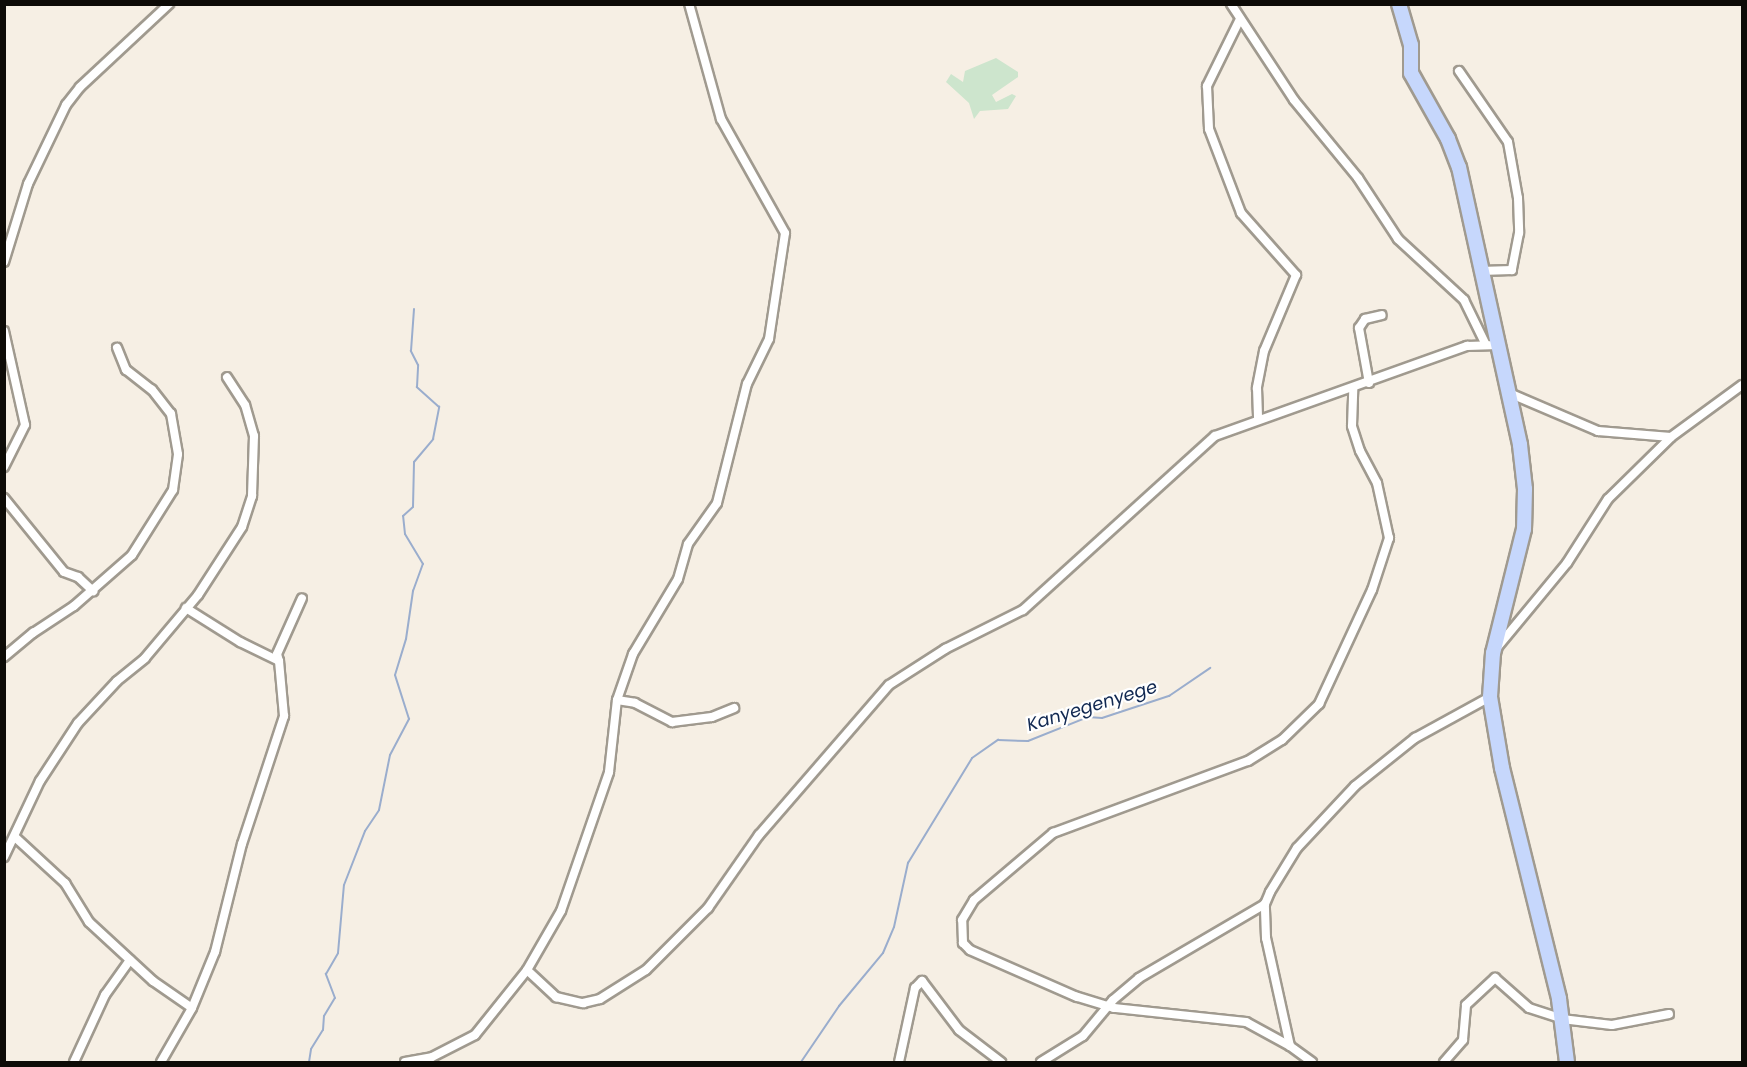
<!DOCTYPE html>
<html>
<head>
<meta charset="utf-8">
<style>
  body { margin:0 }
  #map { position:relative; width:1747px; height:1067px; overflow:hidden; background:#f6efe4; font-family:Poppins,sans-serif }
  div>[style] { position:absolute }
  .green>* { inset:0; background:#cde5cd }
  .stream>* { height:2px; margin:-1px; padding:0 1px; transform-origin:1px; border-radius:1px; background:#9aadcd }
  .roads { filter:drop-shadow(2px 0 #a09a8f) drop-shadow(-2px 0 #a09a8f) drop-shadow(0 2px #a09a8f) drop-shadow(0 -2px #a09a8f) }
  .minor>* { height:8px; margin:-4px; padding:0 4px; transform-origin:4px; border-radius:4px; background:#fff }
  .trunk>* { height:14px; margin:-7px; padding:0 7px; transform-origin:7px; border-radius:7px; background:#c6d7fc }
  span { translate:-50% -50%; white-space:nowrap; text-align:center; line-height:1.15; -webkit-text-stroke:4.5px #fff; paint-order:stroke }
  .water-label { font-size:18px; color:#112851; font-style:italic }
  .frame { position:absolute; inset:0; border:6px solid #0d0b07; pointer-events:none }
</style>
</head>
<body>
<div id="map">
  <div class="green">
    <i style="clip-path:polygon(996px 58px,1018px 72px,1018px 77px,992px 95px,996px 102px,1012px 94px,1016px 96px,1008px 109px,980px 111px,974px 119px,969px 103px,946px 82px,951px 74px,963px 82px,965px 71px)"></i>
  </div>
  <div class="stream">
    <i style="left:309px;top:1062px;width:13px;rotate:-81deg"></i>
    <i style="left:311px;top:1049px;width:22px;rotate:-58deg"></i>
    <i style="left:323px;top:1030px;width:14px;rotate:-86deg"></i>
    <i style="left:324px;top:1016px;width:21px;rotate:-59deg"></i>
    <i style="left:335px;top:998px;width:26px;rotate:-111deg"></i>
    <i style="left:326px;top:974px;width:24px;rotate:-60deg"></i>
    <i style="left:338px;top:953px;width:68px;rotate:-85deg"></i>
    <i style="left:344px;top:885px;width:58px;rotate:-68.7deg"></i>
    <i style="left:365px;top:831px;width:25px;rotate:-56deg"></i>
    <i style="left:379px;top:810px;width:56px;rotate:-78.7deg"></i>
    <i style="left:390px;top:755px;width:41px;rotate:-62.2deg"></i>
    <i style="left:409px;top:719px;width:46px;rotate:-107.7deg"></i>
    <i style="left:395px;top:675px;width:38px;rotate:-73deg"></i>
    <i style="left:406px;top:639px;width:49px;rotate:-81.7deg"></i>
    <i style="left:413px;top:591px;width:29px;rotate:-70deg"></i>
    <i style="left:423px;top:564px;width:35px;rotate:-121deg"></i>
    <i style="left:405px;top:534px;width:18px;rotate:-96deg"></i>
    <i style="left:403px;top:516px;width:13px;rotate:-42deg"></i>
    <i style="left:413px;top:507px;width:45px;rotate:-88.7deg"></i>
    <i style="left:414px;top:462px;width:30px;rotate:-50deg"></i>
    <i style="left:433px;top:439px;width:33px;rotate:-79deg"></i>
    <i style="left:439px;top:407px;width:30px;rotate:-138deg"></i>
    <i style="left:417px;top:387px;width:22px;rotate:-87deg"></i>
    <i style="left:418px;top:365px;width:16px;rotate:-117deg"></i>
    <i style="left:411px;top:351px;width:42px;rotate:-85.9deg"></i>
    <i style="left:801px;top:1062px;width:68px;rotate:-55.8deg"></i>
    <i style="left:839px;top:1006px;width:69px;rotate:-50.3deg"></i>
    <i style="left:883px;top:953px;width:28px;rotate:-67deg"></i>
    <i style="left:894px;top:927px;width:66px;rotate:-77.7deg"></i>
    <i style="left:908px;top:863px;width:123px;rotate:-58.6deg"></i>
    <i style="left:972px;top:758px;width:32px;rotate:-35deg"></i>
    <i style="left:998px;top:740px;width:30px;rotate:2deg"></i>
    <i style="left:1028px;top:741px;width:65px;rotate:-21.8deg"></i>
    <i style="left:1088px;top:717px;width:14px;rotate:4deg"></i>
    <i style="left:1102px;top:718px;width:71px;rotate:-18.2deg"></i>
    <i style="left:1169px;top:696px;width:50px;rotate:-34.3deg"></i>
  </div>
  <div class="roads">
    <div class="minor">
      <i style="left:1231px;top:4px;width:115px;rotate:56.7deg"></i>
      <i style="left:1294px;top:100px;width:101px;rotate:50.6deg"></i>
      <i style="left:1358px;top:178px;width:73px;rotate:56.7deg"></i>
      <i style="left:1398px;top:239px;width:90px;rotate:42.7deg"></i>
      <i style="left:1464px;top:300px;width:50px;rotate:63.9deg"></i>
      <i style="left:1240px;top:19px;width:75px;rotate:116.2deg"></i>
      <i style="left:1207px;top:86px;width:43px;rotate:87.3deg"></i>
      <i style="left:1209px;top:129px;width:90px;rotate:69.1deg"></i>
      <i style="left:1241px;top:213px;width:83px;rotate:48.4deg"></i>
      <i style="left:1296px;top:275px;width:82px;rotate:112.8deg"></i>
      <i style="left:1264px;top:351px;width:38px;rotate:101deg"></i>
      <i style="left:1257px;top:388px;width:30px;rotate:88deg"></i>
      <i style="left:1459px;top:71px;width:86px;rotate:55.4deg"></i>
      <i style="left:1508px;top:142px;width:57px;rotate:79.9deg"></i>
      <i style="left:1518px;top:198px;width:35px;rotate:88deg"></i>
      <i style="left:1519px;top:233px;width:38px;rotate:101deg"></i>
      <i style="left:1512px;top:270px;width:32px;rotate:178deg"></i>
      <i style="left:4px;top:262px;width:82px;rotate:-72.9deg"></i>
      <i style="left:28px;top:184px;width:88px;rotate:-64.3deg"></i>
      <i style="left:66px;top:105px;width:23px;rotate:-52deg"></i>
      <i style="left:80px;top:87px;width:122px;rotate:-43deg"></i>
      <i style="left:4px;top:331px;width:96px;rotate:77.4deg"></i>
      <i style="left:25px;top:425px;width:47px;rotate:116.6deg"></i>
      <i style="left:1369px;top:383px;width:56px;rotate:-100.3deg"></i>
      <i style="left:1359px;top:328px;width:11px;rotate:-56deg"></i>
      <i style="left:1365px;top:319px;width:17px;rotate:-13deg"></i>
      <i style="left:1509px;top:393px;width:97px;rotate:23.1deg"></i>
      <i style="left:1598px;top:431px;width:73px;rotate:4.7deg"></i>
      <i style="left:4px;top:498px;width:95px;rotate:51deg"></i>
      <i style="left:64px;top:572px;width:15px;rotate:20deg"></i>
      <i style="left:78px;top:577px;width:21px;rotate:43deg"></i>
      <i style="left:1495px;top:650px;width:113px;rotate:-50.4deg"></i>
      <i style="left:1567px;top:563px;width:76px;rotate:-57.4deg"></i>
      <i style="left:1608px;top:499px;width:88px;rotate:-44.5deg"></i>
      <i style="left:1671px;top:437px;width:88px;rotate:-36.2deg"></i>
      <i style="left:4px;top:657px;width:38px;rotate:-40deg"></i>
      <i style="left:33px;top:633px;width:49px;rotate:-33.4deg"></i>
      <i style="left:74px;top:606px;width:77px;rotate:-41.3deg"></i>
      <i style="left:132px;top:555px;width:77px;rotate:-57.8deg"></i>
      <i style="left:173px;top:490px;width:36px;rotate:-82deg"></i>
      <i style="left:178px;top:454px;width:41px;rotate:-99.9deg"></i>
      <i style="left:171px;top:414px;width:31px;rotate:-128deg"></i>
      <i style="left:152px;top:390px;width:33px;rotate:-142deg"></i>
      <i style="left:126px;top:370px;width:24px;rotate:-112deg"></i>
      <i style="left:279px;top:661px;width:7px;rotate:-106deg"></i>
      <i style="left:277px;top:654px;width:61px;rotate:-65.9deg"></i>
      <i style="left:617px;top:700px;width:18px;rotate:9deg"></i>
      <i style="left:635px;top:703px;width:42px;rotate:27.2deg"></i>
      <i style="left:672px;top:722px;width:40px;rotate:-7.1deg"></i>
      <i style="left:712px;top:717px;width:24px;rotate:-22deg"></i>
      <i style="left:16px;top:838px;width:67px;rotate:42.6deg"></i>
      <i style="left:65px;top:883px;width:46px;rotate:58.4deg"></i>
      <i style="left:89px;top:922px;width:87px;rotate:42.7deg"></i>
      <i style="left:153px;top:981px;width:47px;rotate:34.7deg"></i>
      <i style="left:4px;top:857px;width:84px;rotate:-64.7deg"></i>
      <i style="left:40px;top:781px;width:69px;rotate:-56.8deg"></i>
      <i style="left:78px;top:723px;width:57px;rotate:-47.1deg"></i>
      <i style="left:117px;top:681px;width:36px;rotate:-39deg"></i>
      <i style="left:145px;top:658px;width:82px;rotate:-49.9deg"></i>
      <i style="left:198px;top:595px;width:81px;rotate:-57.1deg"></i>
      <i style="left:242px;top:527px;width:33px;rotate:-72deg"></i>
      <i style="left:252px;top:496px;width:60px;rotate:-88.1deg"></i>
      <i style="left:254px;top:436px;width:32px;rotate:-106deg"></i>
      <i style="left:245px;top:405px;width:33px;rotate:-123deg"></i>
      <i style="left:527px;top:970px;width:40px;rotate:43deg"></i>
      <i style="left:556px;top:997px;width:28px;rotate:13deg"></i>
      <i style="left:583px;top:1003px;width:17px;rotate:-13deg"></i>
      <i style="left:600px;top:999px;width:54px;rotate:-32.2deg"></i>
      <i style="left:646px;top:970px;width:88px;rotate:-45deg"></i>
      <i style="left:708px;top:908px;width:89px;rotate:-55.1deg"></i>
      <i style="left:759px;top:835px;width:198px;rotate:-49.1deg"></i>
      <i style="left:889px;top:685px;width:67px;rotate:-32.7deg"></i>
      <i style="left:945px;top:649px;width:87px;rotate:-26.6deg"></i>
      <i style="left:1023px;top:610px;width:259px;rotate:-42.2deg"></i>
      <i style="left:1215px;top:436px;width:268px;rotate:-19.7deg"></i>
      <i style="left:1467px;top:346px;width:31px;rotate:-2deg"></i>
      <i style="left:1290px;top:1046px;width:50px;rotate:-151.4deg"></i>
      <i style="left:1246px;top:1022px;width:133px;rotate:-173.9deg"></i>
      <i style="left:1114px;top:1008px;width:39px;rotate:-163deg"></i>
      <i style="left:1077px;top:997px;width:117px;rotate:-156.3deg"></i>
      <i style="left:970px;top:950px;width:10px;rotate:-135deg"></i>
      <i style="left:963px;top:943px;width:23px;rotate:-92deg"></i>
      <i style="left:962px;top:920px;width:23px;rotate:-59deg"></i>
      <i style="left:974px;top:900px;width:104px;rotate:-40.3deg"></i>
      <i style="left:1053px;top:833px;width:208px;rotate:-20.3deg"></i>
      <i style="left:1248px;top:761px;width:40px;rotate:-32deg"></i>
      <i style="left:1282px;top:740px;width:52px;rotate:-44.2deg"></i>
      <i style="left:1319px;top:704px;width:126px;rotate:-65.1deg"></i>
      <i style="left:1372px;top:590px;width:55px;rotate:-71.9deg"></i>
      <i style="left:1389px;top:538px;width:56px;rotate:-102.3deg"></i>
      <i style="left:1377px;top:483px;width:36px;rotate:-118deg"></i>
      <i style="left:1360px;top:451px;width:26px;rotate:-108deg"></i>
      <i style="left:1352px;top:426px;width:37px;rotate:-88deg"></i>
      <i style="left:74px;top:1062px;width:74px;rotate:-65.2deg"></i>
      <i style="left:105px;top:995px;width:43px;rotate:-54.5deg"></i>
      <i style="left:161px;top:1062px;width:62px;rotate:-60.1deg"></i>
      <i style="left:192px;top:1008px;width:61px;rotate:-67.7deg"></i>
      <i style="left:215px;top:952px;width:111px;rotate:-76deg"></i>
      <i style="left:242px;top:844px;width:135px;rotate:-71.8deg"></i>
      <i style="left:284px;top:716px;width:55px;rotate:-95.2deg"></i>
      <i style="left:279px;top:661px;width:43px;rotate:-154deg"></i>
      <i style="left:240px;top:642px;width:64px;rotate:-147.8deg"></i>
      <i style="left:405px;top:1062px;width:27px;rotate:-10deg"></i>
      <i style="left:432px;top:1057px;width:48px;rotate:-27.1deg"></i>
      <i style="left:475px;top:1035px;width:83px;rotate:-51.3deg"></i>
      <i style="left:527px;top:970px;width:68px;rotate:-60deg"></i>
      <i style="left:561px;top:911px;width:147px;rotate:-70.9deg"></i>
      <i style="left:609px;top:772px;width:72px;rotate:-83.7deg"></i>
      <i style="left:617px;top:700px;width:49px;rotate:-70.8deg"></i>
      <i style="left:633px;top:654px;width:87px;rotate:-59deg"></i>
      <i style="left:678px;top:579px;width:36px;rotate:-74deg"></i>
      <i style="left:688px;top:544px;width:50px;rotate:-54.7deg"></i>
      <i style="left:717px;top:503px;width:123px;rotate:-75.9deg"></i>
      <i style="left:747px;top:384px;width:50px;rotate:-63.9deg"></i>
      <i style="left:769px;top:339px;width:107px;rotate:-81.4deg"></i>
      <i style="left:785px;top:233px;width:131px;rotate:-119.3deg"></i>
      <i style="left:721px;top:119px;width:119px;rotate:-105.5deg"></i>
      <i style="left:899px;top:1062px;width:76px;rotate:-77.8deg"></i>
      <i style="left:915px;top:988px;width:10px;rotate:-45deg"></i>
      <i style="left:922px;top:981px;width:61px;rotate:52.9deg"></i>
      <i style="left:959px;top:1030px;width:53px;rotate:37.3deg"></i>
      <i style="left:1041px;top:1062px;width:49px;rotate:-31.8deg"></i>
      <i style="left:1083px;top:1036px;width:47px;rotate:-50.2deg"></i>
      <i style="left:1113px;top:1000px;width:34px;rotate:-40deg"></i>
      <i style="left:1139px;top:978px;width:146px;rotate:-30.4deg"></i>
      <i style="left:1312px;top:1062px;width:27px;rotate:-144deg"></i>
      <i style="left:1290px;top:1046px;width:111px;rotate:-102.5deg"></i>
      <i style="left:1266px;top:938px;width:34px;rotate:-92deg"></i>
      <i style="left:1265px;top:904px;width:13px;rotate:-67deg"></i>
      <i style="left:1270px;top:892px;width:52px;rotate:-58.5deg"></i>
      <i style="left:1297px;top:848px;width:85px;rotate:-46.9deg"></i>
      <i style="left:1355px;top:786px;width:77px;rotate:-38.7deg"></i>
      <i style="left:1415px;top:738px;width:85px;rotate:-28.7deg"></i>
      <i style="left:1444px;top:1062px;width:29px;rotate:-49deg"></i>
      <i style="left:1463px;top:1040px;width:35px;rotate:-85deg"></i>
      <i style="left:1466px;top:1005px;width:40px;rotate:-43deg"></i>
      <i style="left:1495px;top:978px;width:45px;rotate:41.4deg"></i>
      <i style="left:1529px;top:1008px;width:35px;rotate:18deg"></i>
      <i style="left:1562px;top:1019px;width:50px;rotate:6.8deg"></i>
      <i style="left:1612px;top:1025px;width:58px;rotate:-10.9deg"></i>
    </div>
    <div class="trunk">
      <i style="left:1399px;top:4px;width:43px;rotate:73.7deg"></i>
      <i style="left:1411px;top:45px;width:28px;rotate:90deg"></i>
      <i style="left:1411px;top:73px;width:76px;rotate:60.7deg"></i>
      <i style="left:1448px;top:139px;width:30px;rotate:69deg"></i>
      <i style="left:1459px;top:167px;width:285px;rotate:77.6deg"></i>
      <i style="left:1520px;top:445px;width:44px;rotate:83.5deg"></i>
      <i style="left:1525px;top:489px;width:40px;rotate:91.4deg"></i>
      <i style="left:1524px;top:529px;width:128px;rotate:104deg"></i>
      <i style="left:1493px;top:653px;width:44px;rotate:93.9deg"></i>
      <i style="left:1490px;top:697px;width:72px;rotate:80.4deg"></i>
      <i style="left:1502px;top:768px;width:238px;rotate:76.1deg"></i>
      <i style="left:1559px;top:999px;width:64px;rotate:82.8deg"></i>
    </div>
  </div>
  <div class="water-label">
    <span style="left:1092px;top:706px;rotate:-17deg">Kanyegenyege</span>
  </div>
  <div class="frame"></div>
</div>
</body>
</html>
